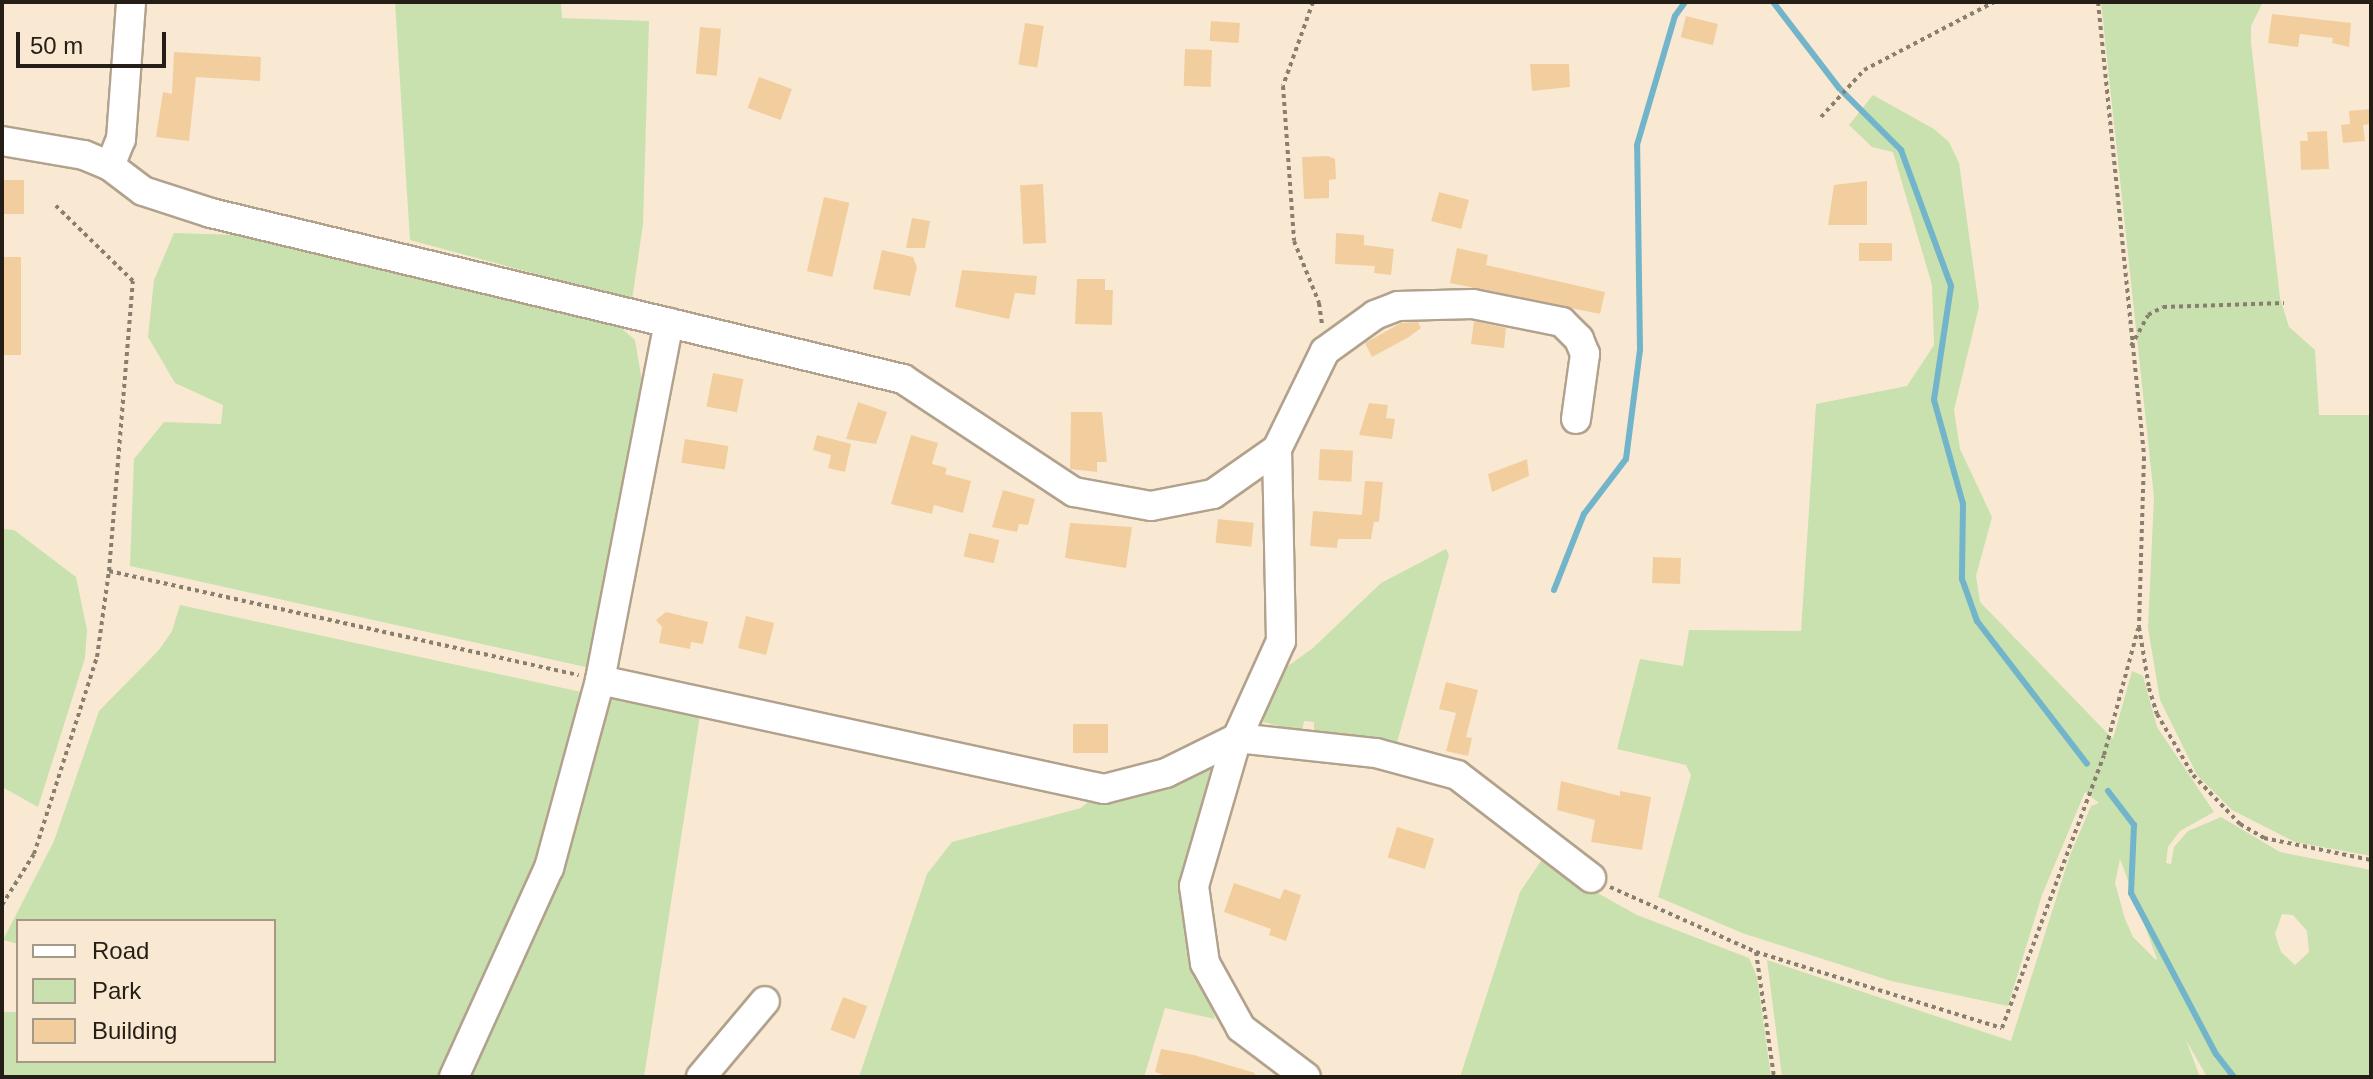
<!DOCTYPE html>
<html>
<head>
<meta charset="utf-8">
<style>
  body { margin:0 }
  #map { position:relative; width:2373px; height:1079px; overflow:hidden; background:#fae9d2; font-family:Helvetica,sans-serif }
  div>[style] { position:absolute }
  .green>* { inset:0; background:#c8e1ae }
  .stream>* { height:6px; margin:-3px; padding:0 3px; transform-origin:3px; border-radius:3px; background:#72b4ca }
  .building>* { inset:0; background:#f2ce9e; transform-origin:0 0 }
  .path>* { height:4px; margin-top:-2px; transform-origin:0; background:repeating-linear-gradient(90deg,#8a7f6f 0 4px,transparent 0 8px) }
  .roads { filter:drop-shadow(2px 0 #b2a28d) drop-shadow(-2px 0 #b2a28d) drop-shadow(0 2px #b2a28d) drop-shadow(0 -2px #b2a28d) }
  .minor>* { height:28px; margin:-14px; padding:0 14px; transform-origin:14px; border-radius:14px; background:#fff }
  span { translate:-50% -50%; white-space:nowrap; text-align:center; line-height:1.15; -webkit-text-stroke:6px #fae9d2; paint-order:stroke }
  .frame { position:absolute; inset:0; border:4px solid #241e16; pointer-events:none }
  .legend { position:absolute; left:16px; top:919px; width:260px; height:144px; box-sizing:border-box; background:#fae9d2; border:2px solid #a49887; margin:0; padding:10px 14px; list-style:none; font-size:24px; color:#241e16 }
  .legend li { display:flex; align-items:center; gap:16px; height:40px }
  .legend b { width:40px; border:2px solid #a49887 }
  .scale { position:absolute; left:16px; top:32px; width:150px; height:36px; box-sizing:border-box; border:4px solid #241e16; border-top:0; padding-left:10px; font-size:24px; line-height:28px; white-space:nowrap; color:#241e16; -webkit-text-stroke:6px #fae9d2; paint-order:stroke }
</style>
</head>
<body>
<div id="map">
  <div class="green">
    <i style="clip-path:polygon(395px 2px,561px 2px,562px 18px,649px 21px,643px 224px,632px 300px,410px 240px)"></i>
    <i style="clip-path:polygon(2101px 2px,2263px 2px,2251px 26px,2251px 42px,2280px 298px,2289px 327px,2315px 350px,2319px 415px,2371px 415px,2371px 856px,2295px 842px,2232px 810px,2197px 775px,2160px 700px,2148px 628px,2154px 497px)"></i>
    <i style="clip-path:polygon(evenodd,1873px 95px,1934px 129px,1949px 142px,1959px 163px,1979px 307px,1954px 410px,1960px 449px,1992px 517px,1976px 576px,1980px 602px,2113px 739px,2132px 671px,2143px 676px,2157px 727px,2214px 812px,2180px 831px,2168px 847px,2166px 863px,2171px 864px,2174px 847px,2188px 831px,2221px 817px,2280px 852px,2371px 870px,2371px 1077px,2207px 1077px,2186px 1040px,2200px 1077px,1782px 1077px,1767px 960px,2011px 1041px,2070px 855px,2091px 806px,2099px 803px,2085px 792px,2042px 895px,2008px 1006px,1891px 981px,1742px 933px,1658px 897px,1691px 775px,1686px 765px,1617px 749px,1640px 659px,1683px 666px,1689px 630px,1801px 631px,1816px 404px,1907px 386px,1934px 345px,1932px 285px,1893px 152px,1872px 147px,1849px 125px,1873px 95px,2120px 859px,2157px 959px,2156px 960px,2133px 937px,2125px 919px,2115px 883px,2120px 859px,1873px 95px,2282px 914px,2293px 915px,2307px 931px,2309px 952px,2295px 965px,2281px 952px,2275px 934px,2282px 914px)"></i>
    <i style="clip-path:polygon(174px 233px,237px 235px,464px 281px,618px 325px,635px 340px,642px 381px,590px 668px,130px 566px,134px 459px,164px 422px,221px 424px,223px 405px,175px 383px,148px 337px,154px 280px)"></i>
    <i style="clip-path:polygon(2px 529px,14px 530px,76px 577px,87px 630px,85px 658px,38px 807px,2px 787px)"></i>
    <i style="clip-path:polygon(1446px 549px,1449px 555px,1395px 750px,1314px 734px,1314px 722px,1304px 721px,1302px 732px,1263px 722px,1281px 671px,1313px 648px,1381px 583px)"></i>
    <i style="clip-path:polygon(180px 605px,586px 693px,549px 832px,443px 1077px,2px 1077px,2px 1012px,18px 1012px,18px 1061px,274px 1061px,274px 921px,18px 921px,18px 944px,3px 940px,54px 841px,99px 711px,159px 650px,172px 631px)"></i>
    <i style="clip-path:polygon(608px 696px,700px 715px,644px 1077px,462px 1077px)"></i>
    <i style="clip-path:polygon(1199px 768px,1209px 768px,1214px 775px,1185px 901px,1215px 1019px,1165px 1008px,1144px 1077px,859px 1077px,927px 874px,952px 842px,1081px 808px,1090px 800px)"></i>
    <i style="clip-path:polygon(1545px 855px,1567px 876px,1637px 915px,1749px 958px,1757px 977px,1771px 1077px,1460px 1077px,1520px 892px)"></i>
  </div>
  <div class="stream">
    <i style="left:1773px;top:2px;width:108px;rotate:52.5deg"></i>
    <i style="left:1839px;top:88px;width:88px;rotate:45deg"></i>
    <i style="left:1901px;top:150px;width:145px;rotate:69.8deg"></i>
    <i style="left:1951px;top:286px;width:115px;rotate:98.5deg"></i>
    <i style="left:1934px;top:400px;width:108px;rotate:74.4deg"></i>
    <i style="left:1963px;top:504px;width:75px;rotate:90.8deg"></i>
    <i style="left:1962px;top:579px;width:45px;rotate:70.3deg"></i>
    <i style="left:1977px;top:621px;width:180px;rotate:52.4deg"></i>
    <i style="left:1554px;top:590px;width:82px;rotate:-68.5deg"></i>
    <i style="left:1584px;top:514px;width:69px;rotate:-52.6deg"></i>
    <i style="left:1626px;top:459px;width:110px;rotate:-82.7deg"></i>
    <i style="left:1640px;top:350px;width:205px;rotate:-90.8deg"></i>
    <i style="left:1637px;top:145px;width:134px;rotate:-73.6deg"></i>
    <i style="left:1675px;top:16px;width:17px;rotate:-54deg"></i>
    <i style="left:2108px;top:791px;width:43px;rotate:52.6deg"></i>
    <i style="left:2134px;top:825px;width:68px;rotate:92.5deg"></i>
    <i style="left:2131px;top:893px;width:182px;rotate:62.2deg"></i>
    <i style="left:2216px;top:1054px;width:29px;rotate:52deg"></i>
  </div>
  <div class="building">
    <i style="clip-path:polygon(2272px 14px,2351px 23px,2349px 47px,2332px 43px,2333px 38px,2300px 34px,2298px 47px,2268px 43px)"></i>
    <i style="left:1686px;top:16px;width:33px;height:22px;rotate:14deg"></i>
    <i style="left:1211px;top:21px;width:29px;height:20px;rotate:4deg"></i>
    <i style="left:1025px;top:23px;width:19px;height:42px;rotate:9deg"></i>
    <i style="left:700px;top:27px;width:21px;height:47px;rotate:5deg"></i>
    <i style="left:1185px;top:49px;width:27px;height:37px;rotate:2deg"></i>
    <i style="clip-path:polygon(174px 52px,261px 57px,260px 81px,196px 77px,189px 141px,156px 137px,163px 92px,172px 94px)"></i>
    <i style="clip-path:polygon(1530px 64px,1569px 64px,1570px 87px,1532px 91px)"></i>
    <i style="left:759px;top:77px;width:35px;height:33px;rotate:20deg"></i>
    <i style="clip-path:polygon(2371px 109px,2371px 124px,2363px 125px,2365px 141px,2343px 143px,2341px 125px,2350px 124px,2349px 111px)"></i>
    <i style="clip-path:polygon(2327px 131px,2329px 169px,2301px 170px,2300px 141px,2308px 141px,2307px 132px)"></i>
    <i style="clip-path:polygon(1328px 156px,1335px 159px,1336px 179px,1329px 180px,1329px 198px,1304px 199px,1302px 157px)"></i>
    <i style="left:2px;top:180px;width:22px;height:34px"></i>
    <i style="clip-path:polygon(1867px 181px,1867px 225px,1828px 225px,1834px 185px)"></i>
    <i style="left:1043px;top:184px;width:59px;height:23px;rotate:87deg"></i>
    <i style="left:1439px;top:192px;width:31px;height:30px;rotate:15deg"></i>
    <i style="left:824px;top:197px;width:26px;height:76px;rotate:13deg"></i>
    <i style="clip-path:polygon(912px 218px,930px 221px,925px 248px,906px 248px)"></i>
    <i style="clip-path:polygon(1336px 233px,1364px 235px,1364px 245px,1394px 249px,1391px 275px,1374px 273px,1375px 266px,1335px 264px)"></i>
    <i style="left:1859px;top:243px;width:33px;height:18px"></i>
    <i style="clip-path:polygon(1457px 248px,1488px 255px,1486px 265px,1605px 292px,1600px 314px,1450px 283px)"></i>
    <i style="clip-path:polygon(882px 250px,913px 257px,917px 267px,910px 296px,873px 289px)"></i>
    <i style="left:21px;top:257px;width:98px;height:19px;rotate:90deg"></i>
    <i style="clip-path:polygon(962px 270px,1037px 276px,1035px 295px,1015px 293px,1009px 319px,955px 307px)"></i>
    <i style="clip-path:polygon(1077px 279px,1105px 279px,1105px 290px,1113px 290px,1112px 325px,1075px 324px)"></i>
    <i style="clip-path:polygon(1474px 321px,1506px 328px,1504px 348px,1471px 344px)"></i>
    <i style="clip-path:polygon(1418px 322px,1421px 328px,1409px 337px,1372px 357px,1365px 343px,1401px 323px)"></i>
    <i style="left:713px;top:373px;width:31px;height:34px;rotate:11deg"></i>
    <i style="clip-path:polygon(858px 402px,887px 412px,876px 444px,846px 439px)"></i>
    <i style="clip-path:polygon(1369px 403px,1388px 405px,1386px 418px,1395px 419px,1392px 439px,1359px 435px)"></i>
    <i style="clip-path:polygon(1071px 412px,1102px 412px,1107px 462px,1097px 462px,1097px 472px,1070px 469px)"></i>
    <i style="clip-path:polygon(817px 435px,851px 444px,845px 472px,828px 468px,831px 455px,813px 450px)"></i>
    <i style="clip-path:polygon(911px 435px,938px 443px,932px 464px,947px 468px,945px 474px,971px 481px,963px 513px,934px 505px,932px 514px,891px 504px)"></i>
    <i style="left:685px;top:439px;width:44px;height:24px;rotate:9deg"></i>
    <i style="left:1320px;top:449px;width:33px;height:31px;rotate:3deg"></i>
    <i style="clip-path:polygon(1527px 459px,1529px 476px,1492px 492px,1488px 474px)"></i>
    <i style="clip-path:polygon(1365px 481px,1383px 482px,1379px 522px,1374px 522px,1371px 539px,1338px 539px,1337px 548px,1310px 546px,1313px 511px,1362px 515px)"></i>
    <i style="clip-path:polygon(1003px 490px,1035px 499px,1028px 525px,1019px 524px,1017px 532px,992px 527px)"></i>
    <i style="left:1218px;top:519px;width:36px;height:24px;rotate:6deg"></i>
    <i style="clip-path:polygon(1070px 523px,1132px 527px,1126px 568px,1065px 558px)"></i>
    <i style="left:969px;top:533px;width:31px;height:24px;rotate:13deg"></i>
    <i style="left:1653px;top:557px;width:28px;height:26px;rotate:2deg"></i>
    <i style="clip-path:polygon(666px 612px,708px 622px,703px 644px,691px 642px,690px 649px,659px 643px,662px 627px,656px 620px)"></i>
    <i style="left:746px;top:616px;width:29px;height:33px;rotate:14deg"></i>
    <i style="clip-path:polygon(1446px 682px,1478px 690px,1466px 737px,1472px 738px,1468px 756px,1446px 751px,1456px 713px,1439px 709px)"></i>
    <i style="left:1073px;top:724px;width:35px;height:29px"></i>
    <i style="clip-path:polygon(1561px 781px,1620px 796px,1620px 791px,1651px 797px,1642px 850px,1591px 842px,1595px 820px,1557px 810px)"></i>
    <i style="left:1397px;top:827px;width:39px;height:32px;rotate:17deg"></i>
    <i style="clip-path:polygon(1234px 883px,1280px 899px,1284px 889px,1301px 895px,1286px 941px,1269px 935px,1271px 929px,1224px 912px)"></i>
    <i style="left:843px;top:997px;width:26px;height:35px;rotate:21deg"></i>
    <i style="clip-path:polygon(1161px 1049px,1194px 1055px,1255px 1073px,1254px 1077px,1168px 1077px,1155px 1072px)"></i>
  </div>
  <div class="path">
    <i style="left:1313px;top:2px;width:89px;rotate:109.7deg"></i>
    <i style="left:1283px;top:86px;width:155px;rotate:85.9deg"></i>
    <i style="left:1294px;top:241px;width:67px;rotate:68deg"></i>
    <i style="left:1319px;top:303px;width:22px;rotate:82deg"></i>
    <i style="left:2098px;top:2px;width:457px;rotate:84.2deg"></i>
    <i style="left:2144px;top:457px;width:170px;rotate:91.7deg"></i>
    <i style="left:2139px;top:627px;width:62px;rotate:80.7deg"></i>
    <i style="left:2149px;top:688px;width:27px;rotate:73deg"></i>
    <i style="left:2157px;top:714px;width:71px;rotate:59.5deg"></i>
    <i style="left:2193px;top:775px;width:68px;rotate:46.2deg"></i>
    <i style="left:2240px;top:824px;width:28px;rotate:30deg"></i>
    <i style="left:2264px;top:838px;width:109px;rotate:11.6deg"></i>
    <i style="left:1821px;top:117px;width:64px;rotate:-47.5deg"></i>
    <i style="left:1864px;top:70px;width:147px;rotate:-27.6deg"></i>
    <i style="left:2131px;top:346px;width:35px;rotate:-61deg"></i>
    <i style="left:2148px;top:315px;width:17px;rotate:-28deg"></i>
    <i style="left:2163px;top:307px;width:121px;rotate:-1.9deg"></i>
    <i style="left:109px;top:571px;width:481px;rotate:12.5deg"></i>
    <i style="left:1610px;top:887px;width:160px;rotate:24deg"></i>
    <i style="left:1756px;top:952px;width:257px;rotate:17.2deg"></i>
    <i style="left:2002px;top:1028px;width:291px;rotate:-69.5deg"></i>
    <i style="left:2104px;top:755px;width:131px;rotate:-74.9deg"></i>
    <i style="left:2px;top:905px;width:60px;rotate:-57.9deg"></i>
    <i style="left:34px;top:854px;width:207px;rotate:-72.3deg"></i>
    <i style="left:97px;top:657px;width:87px;rotate:-82.1deg"></i>
    <i style="left:109px;top:571px;width:291px;rotate:-85.3deg"></i>
    <i style="left:133px;top:281px;width:109px;rotate:-135.7deg"></i>
    <i style="left:1756px;top:952px;width:126px;rotate:81.8deg"></i>
  </div>
  <div class="roads">
    <div class="minor">
      <i style="left:2px;top:141px;width:83px;rotate:9.7deg"></i>
      <i style="left:84px;top:155px;width:28px;rotate:23deg"></i>
      <i style="left:110px;top:166px;width:41px;rotate:37.1deg"></i>
      <i style="left:143px;top:191px;width:71px;rotate:17.9deg"></i>
      <i style="left:211px;top:213px;width:712px;rotate:13.49deg"></i>
      <i style="left:903px;top:379px;width:205px;rotate:33.5deg"></i>
      <i style="left:1074px;top:492px;width:78px;rotate:10.3deg"></i>
      <i style="left:1151px;top:506px;width:63px;rotate:-11deg"></i>
      <i style="left:1213px;top:494px;width:78px;rotate:-35.1deg"></i>
      <i style="left:110px;top:166px;width:29px;rotate:-68deg"></i>
      <i style="left:121px;top:139px;width:137px;rotate:-85.8deg"></i>
      <i style="left:1576px;top:419px;width:66px;rotate:-82.1deg"></i>
      <i style="left:1585px;top:354px;width:16px;rotate:-112deg"></i>
      <i style="left:1579px;top:339px;width:24px;rotate:-135deg"></i>
      <i style="left:1562px;top:322px;width:91px;rotate:-168.6deg"></i>
      <i style="left:1473px;top:304px;width:75px;rotate:178.5deg"></i>
      <i style="left:1398px;top:306px;width:25px;rotate:159deg"></i>
      <i style="left:1375px;top:315px;width:62px;rotate:144.2deg"></i>
      <i style="left:1325px;top:351px;width:109px;rotate:116.1deg"></i>
      <i style="left:1277px;top:449px;width:192px;rotate:88.8deg"></i>
      <i style="left:1281px;top:641px;width:107px;rotate:114.4deg"></i>
      <i style="left:1237px;top:738px;width:140px;rotate:6.2deg"></i>
      <i style="left:1376px;top:753px;width:84px;rotate:15.2deg"></i>
      <i style="left:1457px;top:775px;width:169px;rotate:37.5deg"></i>
      <i style="left:600px;top:680px;width:516px;rotate:12.2deg"></i>
      <i style="left:1104px;top:789px;width:64px;rotate:-14.5deg"></i>
      <i style="left:1166px;top:773px;width:79px;rotate:-26.2deg"></i>
      <i style="left:1237px;top:738px;width:154px;rotate:106.2deg"></i>
      <i style="left:1194px;top:886px;width:78px;rotate:81.9deg"></i>
      <i style="left:1205px;top:963px;width:74px;rotate:61deg"></i>
      <i style="left:1241px;top:1028px;width:81px;rotate:37deg"></i>
      <i style="left:454px;top:1077px;width:230px;rotate:-65.6deg"></i>
      <i style="left:549px;top:868px;width:195px;rotate:-74.8deg"></i>
      <i style="left:600px;top:680px;width:364px;rotate:-79.1deg"></i>
      <i style="left:701px;top:1077px;width:99px;rotate:-49.9deg"></i>
    </div>
  </div>
  <div class="frame"></div>
  <ul class="legend">
  <li><b style="height:10px;background:#fff"></b>Road</li>
  <li><b style="height:22px;background:#c8e1ae"></b>Park</li>
  <li><b style="height:22px;background:#f2ce9e"></b>Building</li>
  </ul>
  <div class="scale">50 m</div>
</div>
</body>
</html>
